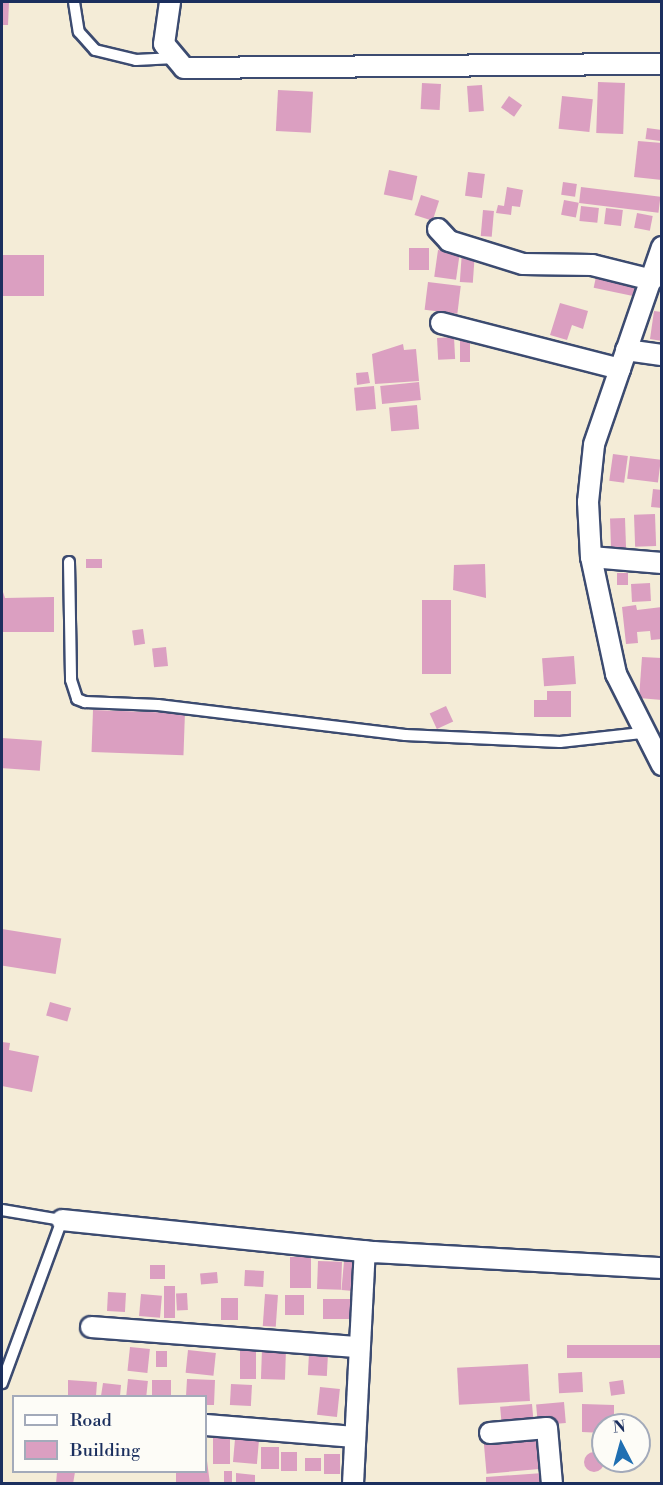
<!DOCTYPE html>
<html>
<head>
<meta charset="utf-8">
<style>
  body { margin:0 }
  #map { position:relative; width:663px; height:1485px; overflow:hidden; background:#f4ecd7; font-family:"Libre Bodoni",serif }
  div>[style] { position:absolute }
  .building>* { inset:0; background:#db9fc1; transform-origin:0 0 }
  .round { border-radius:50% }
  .roads { filter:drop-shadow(2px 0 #3c4b70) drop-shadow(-2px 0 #3c4b70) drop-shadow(0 2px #3c4b70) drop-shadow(0 -2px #3c4b70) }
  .lane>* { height:10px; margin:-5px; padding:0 5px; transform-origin:5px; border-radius:5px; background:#fff }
  .street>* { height:20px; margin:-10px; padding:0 10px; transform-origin:10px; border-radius:10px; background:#fff }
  span { translate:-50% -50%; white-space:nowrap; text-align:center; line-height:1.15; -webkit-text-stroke:4.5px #fdfcf7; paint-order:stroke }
  .frame { position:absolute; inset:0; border:3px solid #1b2f5e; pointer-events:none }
  .legend { position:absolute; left:12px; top:1395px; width:195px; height:78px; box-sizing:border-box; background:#fdfcf7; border:2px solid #a3aaba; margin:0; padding:8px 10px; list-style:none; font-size:18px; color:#1b2f5e }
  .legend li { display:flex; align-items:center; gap:12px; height:30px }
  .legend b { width:30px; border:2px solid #a3aaba }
  .north { position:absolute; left:591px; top:1413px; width:60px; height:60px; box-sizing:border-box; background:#fdfcf7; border:2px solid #a3aaba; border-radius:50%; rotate:354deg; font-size:16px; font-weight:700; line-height:24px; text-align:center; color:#1b2f5e }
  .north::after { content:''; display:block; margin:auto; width:21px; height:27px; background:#1f6fb2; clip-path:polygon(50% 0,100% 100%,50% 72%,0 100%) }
</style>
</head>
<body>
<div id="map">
  <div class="building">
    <i style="clip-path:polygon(2px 2px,9px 2px,8px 25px,2px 25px)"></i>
    <i style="left:598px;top:82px;width:27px;height:51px;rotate:2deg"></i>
    <i style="left:422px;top:83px;width:19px;height:26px;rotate:3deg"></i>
    <i style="left:482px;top:85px;width:26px;height:15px;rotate:86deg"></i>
    <i style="left:278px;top:90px;width:35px;height:41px;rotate:3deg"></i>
    <i style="left:509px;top:96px;width:16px;height:14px;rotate:35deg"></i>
    <i style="left:562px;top:96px;width:31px;height:33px;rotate:6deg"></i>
    <i style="left:647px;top:128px;width:15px;height:11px;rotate:8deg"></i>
    <i style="clip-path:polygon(638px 141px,662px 143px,662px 180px,634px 177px)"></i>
    <i style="left:389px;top:170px;width:29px;height:25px;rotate:12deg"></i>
    <i style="left:468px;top:172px;width:17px;height:24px;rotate:7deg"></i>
    <i style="left:563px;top:182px;width:14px;height:13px;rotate:8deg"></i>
    <i style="clip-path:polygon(507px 187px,523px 190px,520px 207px,512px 206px,511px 215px,496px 213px,498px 205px,504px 206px)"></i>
    <i style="left:581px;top:187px;width:80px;height:16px;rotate:7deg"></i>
    <i style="left:421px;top:195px;width:19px;height:21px;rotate:18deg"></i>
    <i style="left:564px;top:200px;width:15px;height:15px;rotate:11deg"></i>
    <i style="left:581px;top:206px;width:18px;height:15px;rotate:6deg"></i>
    <i style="left:606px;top:208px;width:17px;height:16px;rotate:7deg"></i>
    <i style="left:483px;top:210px;width:11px;height:26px;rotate:5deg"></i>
    <i style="left:637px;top:213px;width:16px;height:15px;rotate:11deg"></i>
    <i style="left:429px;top:248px;width:22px;height:20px;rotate:90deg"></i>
    <i style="left:438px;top:250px;width:22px;height:27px;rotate:8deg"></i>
    <i style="left:462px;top:251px;width:13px;height:31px;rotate:4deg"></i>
    <i style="left:2px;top:255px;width:42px;height:41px"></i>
    <i style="left:597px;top:272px;width:45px;height:16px;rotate:12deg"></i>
    <i style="left:428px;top:282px;width:33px;height:28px;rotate:7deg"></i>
    <i style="clip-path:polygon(560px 303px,588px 311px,583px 329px,572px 325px,567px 340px,550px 335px)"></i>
    <i style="clip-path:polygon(654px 311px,662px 312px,662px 341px,650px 339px)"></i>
    <i style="left:454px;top:337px;width:22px;height:17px;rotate:87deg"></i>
    <i style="left:460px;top:339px;width:10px;height:23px"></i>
    <i style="clip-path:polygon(403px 344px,404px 350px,416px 349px,419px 381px,375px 384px,372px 354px)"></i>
    <i style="clip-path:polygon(368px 372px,370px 383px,357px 385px,356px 373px)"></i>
    <i style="left:419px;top:382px;width:18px;height:39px;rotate:84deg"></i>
    <i style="left:374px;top:386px;width:23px;height:20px;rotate:85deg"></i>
    <i style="left:417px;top:405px;width:24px;height:28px;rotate:85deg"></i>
    <i style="left:613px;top:454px;width:15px;height:27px;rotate:8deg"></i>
    <i style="left:630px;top:456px;width:31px;height:23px;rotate:7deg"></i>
    <i style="clip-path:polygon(653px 489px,662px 490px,662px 508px,651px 507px)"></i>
    <i style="left:655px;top:514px;width:32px;height:21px;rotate:88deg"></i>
    <i style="left:625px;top:518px;width:32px;height:15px;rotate:88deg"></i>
    <i style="left:86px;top:559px;width:16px;height:9px"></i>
    <i style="clip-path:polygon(485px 564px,486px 598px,453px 590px,454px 565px)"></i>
    <i style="left:617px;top:573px;width:11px;height:12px"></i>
    <i style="left:650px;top:583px;width:18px;height:19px;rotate:87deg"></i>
    <i style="clip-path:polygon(2px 589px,5px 598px,54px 597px,54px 632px,2px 632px)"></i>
    <i style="left:422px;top:600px;width:29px;height:74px"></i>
    <i style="clip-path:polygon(636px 605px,637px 610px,662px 607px,662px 639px,651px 640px,650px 631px,637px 632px,638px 643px,626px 644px,622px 607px)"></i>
    <i style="left:143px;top:629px;width:15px;height:11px;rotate:82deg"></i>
    <i style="left:166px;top:647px;width:19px;height:14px;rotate:84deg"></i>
    <i style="left:574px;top:656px;width:28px;height:32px;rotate:86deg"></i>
    <i style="clip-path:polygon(642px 657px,662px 658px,662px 700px,639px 698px)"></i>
    <i style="clip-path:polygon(547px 691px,571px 691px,571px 717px,534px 717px,534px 700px,547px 700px)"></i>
    <i style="left:446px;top:706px;width:17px;height:18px;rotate:65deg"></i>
    <i style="left:93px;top:710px;width:92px;height:42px;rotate:2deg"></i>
    <i style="left:2px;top:738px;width:40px;height:30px;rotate:4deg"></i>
    <i style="left:2px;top:929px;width:60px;height:36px;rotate:9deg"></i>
    <i style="left:50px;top:1002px;width:22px;height:14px;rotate:16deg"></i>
    <i style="clip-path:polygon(2px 1042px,10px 1043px,9px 1050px,39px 1056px,32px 1092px,2px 1086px)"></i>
    <i style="left:290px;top:1257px;width:21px;height:31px"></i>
    <i style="left:318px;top:1261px;width:24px;height:28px;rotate:2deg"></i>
    <i style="left:344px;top:1261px;width:12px;height:29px;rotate:5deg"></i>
    <i style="left:150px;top:1265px;width:15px;height:14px"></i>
    <i style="left:245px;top:1270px;width:19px;height:16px;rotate:3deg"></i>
    <i style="left:217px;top:1272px;width:11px;height:17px;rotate:85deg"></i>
    <i style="left:164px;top:1286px;width:11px;height:32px"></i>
    <i style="left:108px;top:1292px;width:18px;height:19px;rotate:3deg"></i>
    <i style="left:187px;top:1293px;width:17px;height:11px;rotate:87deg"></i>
    <i style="left:141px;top:1294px;width:21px;height:22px;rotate:5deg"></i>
    <i style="left:265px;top:1294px;width:13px;height:32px;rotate:4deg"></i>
    <i style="left:285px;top:1295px;width:19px;height:20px"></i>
    <i style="left:221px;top:1298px;width:17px;height:22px"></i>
    <i style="left:323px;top:1299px;width:29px;height:20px"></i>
    <i style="left:662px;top:1345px;width:13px;height:95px;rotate:90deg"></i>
    <i style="left:130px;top:1347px;width:20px;height:24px;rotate:6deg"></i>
    <i style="left:240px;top:1349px;width:16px;height:30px"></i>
    <i style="left:262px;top:1349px;width:24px;height:30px;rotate:2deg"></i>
    <i style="left:188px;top:1350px;width:28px;height:23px;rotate:6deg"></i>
    <i style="left:156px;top:1351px;width:11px;height:16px"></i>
    <i style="left:309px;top:1353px;width:19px;height:22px;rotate:3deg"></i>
    <i style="left:528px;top:1364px;width:37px;height:71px;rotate:87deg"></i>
    <i style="left:582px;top:1372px;width:20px;height:24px;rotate:87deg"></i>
    <i style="left:128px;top:1379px;width:20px;height:17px;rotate:6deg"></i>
    <i style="clip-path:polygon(187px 1379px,215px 1380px,214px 1405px,206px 1405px,206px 1396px,186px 1396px)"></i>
    <i style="clip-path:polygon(68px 1380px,97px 1382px,96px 1396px,68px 1396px)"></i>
    <i style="left:152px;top:1380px;width:19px;height:16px"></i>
    <i style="left:623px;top:1380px;width:14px;height:14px;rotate:82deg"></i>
    <i style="clip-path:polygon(103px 1383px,121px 1385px,120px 1396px,101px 1396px)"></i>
    <i style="left:231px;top:1384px;width:21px;height:21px;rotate:3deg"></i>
    <i style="left:320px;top:1387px;width:20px;height:28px;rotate:6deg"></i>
    <i style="left:564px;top:1402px;width:21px;height:28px;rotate:85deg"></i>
    <i style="left:532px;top:1404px;width:21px;height:32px;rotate:85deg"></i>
    <i style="clip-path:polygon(582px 1404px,614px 1405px,614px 1425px,603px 1425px,603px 1433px,582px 1432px)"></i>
    <i style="left:539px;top:1431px;width:38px;height:56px;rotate:85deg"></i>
    <i style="left:213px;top:1438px;width:17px;height:26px"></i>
    <i style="left:235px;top:1439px;width:24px;height:23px;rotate:5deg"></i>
    <i style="left:279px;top:1447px;width:22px;height:18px;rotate:90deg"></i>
    <i class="round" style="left:584px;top:1452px;width:20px;height:20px"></i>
    <i style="left:281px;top:1452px;width:16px;height:19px"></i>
    <i style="clip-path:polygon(206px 1453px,210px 1484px,176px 1484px,176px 1472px,206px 1472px)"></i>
    <i style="left:324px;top:1454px;width:16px;height:20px"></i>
    <i style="left:321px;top:1458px;width:13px;height:16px;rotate:90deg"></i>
    <i style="left:224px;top:1471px;width:8px;height:13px"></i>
    <i style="clip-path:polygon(57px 1472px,75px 1472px,73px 1484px,56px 1484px)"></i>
    <i style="clip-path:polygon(236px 1473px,255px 1475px,255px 1484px,236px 1484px)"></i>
    <i style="clip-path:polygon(543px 1473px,544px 1484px,486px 1484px,486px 1477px)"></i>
  </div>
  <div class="roads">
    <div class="lane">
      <i style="left:74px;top:2px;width:30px;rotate:81deg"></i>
      <i style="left:79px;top:32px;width:24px;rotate:48deg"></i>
      <i style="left:95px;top:50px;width:42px;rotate:13.7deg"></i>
      <i style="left:136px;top:60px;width:34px;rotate:-3deg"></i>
      <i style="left:69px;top:562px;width:118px;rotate:89deg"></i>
      <i style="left:71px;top:680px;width:20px;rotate:72deg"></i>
      <i style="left:77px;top:699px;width:9px;rotate:21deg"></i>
      <i style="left:85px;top:702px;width:73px;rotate:2.4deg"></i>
      <i style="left:158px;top:705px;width:249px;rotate:6.9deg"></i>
      <i style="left:405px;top:735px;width:155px;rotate:2.6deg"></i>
      <i style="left:560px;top:742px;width:82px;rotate:-6.3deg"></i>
      <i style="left:2px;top:1210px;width:61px;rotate:9.5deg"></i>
      <i style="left:62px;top:1220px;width:174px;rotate:110.2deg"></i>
    </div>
    <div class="street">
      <i style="left:170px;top:2px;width:42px;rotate:98.1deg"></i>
      <i style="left:164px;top:44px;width:31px;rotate:50deg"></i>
      <i style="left:184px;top:68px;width:478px;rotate:-0.5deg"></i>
      <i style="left:438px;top:229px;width:16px;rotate:47deg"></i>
      <i style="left:449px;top:241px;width:77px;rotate:17.3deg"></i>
      <i style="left:523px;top:264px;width:69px;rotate:0.8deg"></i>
      <i style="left:592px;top:265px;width:62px;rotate:14deg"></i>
      <i style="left:662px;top:247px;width:209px;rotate:109deg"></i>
      <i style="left:594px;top:445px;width:57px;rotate:96deg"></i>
      <i style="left:588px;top:502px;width:55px;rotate:86.9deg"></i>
      <i style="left:591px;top:557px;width:120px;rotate:77.9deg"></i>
      <i style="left:616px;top:674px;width:102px;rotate:63.2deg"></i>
      <i style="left:441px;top:323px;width:185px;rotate:14.4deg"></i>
      <i style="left:626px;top:350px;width:36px;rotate:8deg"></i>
      <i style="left:591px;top:557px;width:71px;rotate:4.8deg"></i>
      <i style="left:62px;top:1220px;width:314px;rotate:5.9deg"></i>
      <i style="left:374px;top:1252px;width:288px;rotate:3.2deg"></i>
      <i style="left:91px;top:1327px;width:269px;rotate:4.3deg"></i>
      <i style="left:206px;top:1425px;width:149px;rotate:4.6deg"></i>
      <i style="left:490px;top:1433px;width:57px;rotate:-5deg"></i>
      <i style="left:547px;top:1428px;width:56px;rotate:84.9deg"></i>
      <i style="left:353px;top:1484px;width:233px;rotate:-87.1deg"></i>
    </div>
  </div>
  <div class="frame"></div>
  <ul class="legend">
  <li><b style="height:8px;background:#fff"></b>Road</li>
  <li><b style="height:16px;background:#db9fc1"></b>Building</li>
  </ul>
  <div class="north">N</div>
</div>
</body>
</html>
